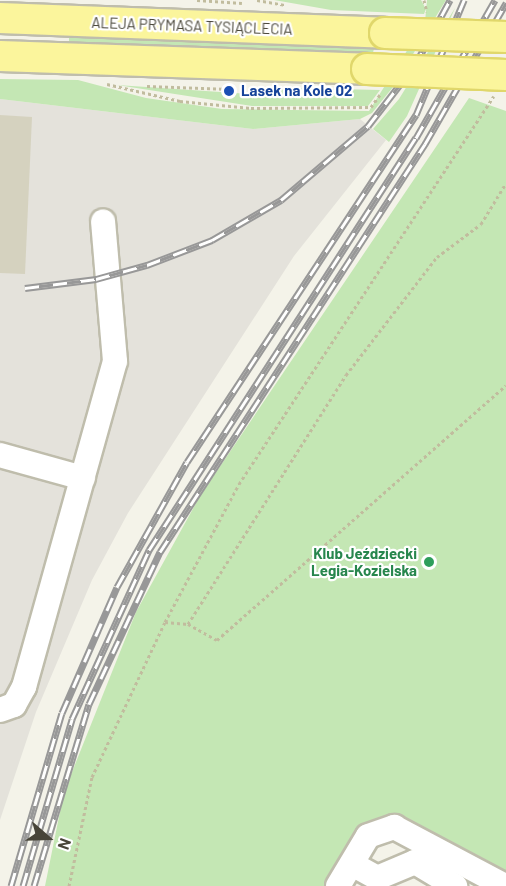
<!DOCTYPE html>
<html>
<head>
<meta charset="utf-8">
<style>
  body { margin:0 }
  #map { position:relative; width:506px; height:886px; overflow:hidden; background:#f4f3e9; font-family:Barlow,sans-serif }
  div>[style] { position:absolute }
  .industrial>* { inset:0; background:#e4e2db }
  .green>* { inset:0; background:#c4e7b4 }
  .building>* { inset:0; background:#d5d2bf }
  .path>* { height:3px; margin-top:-1.5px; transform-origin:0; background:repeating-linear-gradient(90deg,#c1bc9e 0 3px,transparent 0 6px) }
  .roads { filter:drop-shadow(2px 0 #bfbdac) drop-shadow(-2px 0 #bfbdac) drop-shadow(0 2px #bfbdac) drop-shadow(0 -2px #bfbdac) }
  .minor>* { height:24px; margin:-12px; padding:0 12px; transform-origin:12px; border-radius:12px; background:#fff }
  .major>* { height:30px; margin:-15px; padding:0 15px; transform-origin:15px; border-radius:15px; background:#fbf59c }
  .rail>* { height:7px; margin-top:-3.5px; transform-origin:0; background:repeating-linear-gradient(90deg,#fff 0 14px,#989898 0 28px); box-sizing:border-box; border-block:2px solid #989898 }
  .bridges { filter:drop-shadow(2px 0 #e0d76b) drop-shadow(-2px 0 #e0d76b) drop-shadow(0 2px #e0d76b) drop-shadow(0 -2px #e0d76b) }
  .major-bridge>* { height:30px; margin:-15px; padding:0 15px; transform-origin:15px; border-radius:15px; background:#fbf59c }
  .dots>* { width:16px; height:16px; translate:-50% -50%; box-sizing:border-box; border:3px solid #fff; border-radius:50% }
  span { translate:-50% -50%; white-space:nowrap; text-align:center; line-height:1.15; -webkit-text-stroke:4.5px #fff; paint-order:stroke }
  .street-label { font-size:15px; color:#484538 }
  .transit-label { font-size:15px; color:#164399; font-weight:700 }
  .left { translate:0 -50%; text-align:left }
  .leisure-label { font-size:15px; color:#27864d; font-weight:700 }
  .right { translate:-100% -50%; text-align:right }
  .north { position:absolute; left:18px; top:808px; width:60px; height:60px; -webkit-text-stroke:4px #fff; paint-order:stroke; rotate:110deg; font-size:16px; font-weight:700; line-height:24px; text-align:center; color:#484538 }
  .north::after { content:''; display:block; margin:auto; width:21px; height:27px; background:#484538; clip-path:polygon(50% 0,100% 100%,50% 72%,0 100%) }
</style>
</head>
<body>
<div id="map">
  <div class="industrial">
    <i style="clip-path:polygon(0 99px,253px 129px,360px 119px,386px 140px,294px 256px,128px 513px,92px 580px,36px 712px,0 820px)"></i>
  </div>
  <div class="green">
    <i style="clip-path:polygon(274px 0,421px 0,426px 9px,424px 14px,331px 10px)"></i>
    <i style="clip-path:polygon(427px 0,446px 0,393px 87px,372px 113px,360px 119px,253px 129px,0 99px,0 79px,78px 80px,146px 98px,222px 109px,369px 111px,425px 22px)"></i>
    <i style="clip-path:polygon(455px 8px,407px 116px,389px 142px,373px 129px,399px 99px)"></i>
    <i style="clip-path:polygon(69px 37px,198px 41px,374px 48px,373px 53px,69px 42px)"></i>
    <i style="clip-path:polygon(117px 85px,250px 94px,293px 88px,380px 90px,368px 106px,252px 106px)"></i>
    <i style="clip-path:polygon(469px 98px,506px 111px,506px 886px,474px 886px,364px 822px,325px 886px,45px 886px,64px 792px,136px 612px,200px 496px)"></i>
  </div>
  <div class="building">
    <i style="clip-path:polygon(0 115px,32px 117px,25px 274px,0 273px)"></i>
  </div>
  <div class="path">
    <i style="left:197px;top:0;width:45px;rotate:3.8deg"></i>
    <i style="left:257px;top:0;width:28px;rotate:10deg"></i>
    <i style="left:424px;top:0;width:12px;rotate:76deg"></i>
    <i style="left:107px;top:84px;width:75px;rotate:13.1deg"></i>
    <i style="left:180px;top:101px;width:71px;rotate:5.6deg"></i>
    <i style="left:251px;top:108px;width:120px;rotate:-0.5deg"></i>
    <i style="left:371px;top:107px;width:17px;rotate:-54deg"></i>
    <i style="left:147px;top:86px;width:83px;rotate:2.1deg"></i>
    <i style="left:165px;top:622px;width:23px;rotate:5deg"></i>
    <i style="left:188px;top:624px;width:33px;rotate:29deg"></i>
    <i style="left:217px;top:640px;width:385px;rotate:-41.4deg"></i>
    <i style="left:188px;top:624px;width:295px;rotate:-57.6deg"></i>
    <i style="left:346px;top:375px;width:149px;rotate:-52.4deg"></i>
    <i style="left:437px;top:257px;width:55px;rotate:-36.9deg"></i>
    <i style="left:481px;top:224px;width:48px;rotate:-58.6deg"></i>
    <i style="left:69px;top:886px;width:111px;rotate:-78.1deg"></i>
    <i style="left:92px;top:777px;width:171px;rotate:-64.8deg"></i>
    <i style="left:165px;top:622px;width:157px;rotate:-61.8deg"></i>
    <i style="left:239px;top:484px;width:464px;rotate:-56.7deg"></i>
  </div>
  <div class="roads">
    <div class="minor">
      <i style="left:0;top:455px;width:86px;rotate:15.5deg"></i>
      <i style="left:0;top:710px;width:15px;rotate:-20deg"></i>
      <i style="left:14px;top:705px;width:21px;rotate:-61deg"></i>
      <i style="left:24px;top:687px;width:338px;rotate:-74.4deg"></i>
      <i style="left:115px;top:361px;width:140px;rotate:-94.9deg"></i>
      <i style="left:352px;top:864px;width:29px;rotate:29deg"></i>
      <i style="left:377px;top:878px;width:41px;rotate:-22.8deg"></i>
      <i style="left:415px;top:862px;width:47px;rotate:31deg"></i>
      <i style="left:338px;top:886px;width:58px;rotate:-59deg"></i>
      <i style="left:368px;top:836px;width:28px;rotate:-19deg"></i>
      <i style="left:394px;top:827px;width:126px;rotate:28deg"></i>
    </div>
    <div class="major">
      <i style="left:0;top:18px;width:385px;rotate:2.2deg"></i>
      <i style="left:0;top:56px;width:367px;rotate:2deg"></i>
    </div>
  </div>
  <div class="rail">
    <i style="left:25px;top:288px;width:72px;rotate:-7.2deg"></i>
    <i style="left:96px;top:279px;width:53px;rotate:-15.4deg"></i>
    <i style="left:147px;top:265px;width:70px;rotate:-21deg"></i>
    <i style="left:212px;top:240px;width:80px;rotate:-30.1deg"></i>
    <i style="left:281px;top:200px;width:114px;rotate:-40.4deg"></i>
    <i style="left:368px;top:126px;width:77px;rotate:-52.4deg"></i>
    <i style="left:415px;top:65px;width:74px;rotate:-61.7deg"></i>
    <i style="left:11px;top:886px;width:180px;rotate:-73.6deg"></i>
    <i style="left:62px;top:713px;width:137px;rotate:-66.4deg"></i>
    <i style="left:117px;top:587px;width:143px;rotate:-60.8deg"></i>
    <i style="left:187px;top:462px;width:416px;rotate:-56.6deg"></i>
    <i style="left:416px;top:115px;width:125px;rotate:-67.3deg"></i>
    <i style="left:23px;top:886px;width:174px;rotate:-73.6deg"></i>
    <i style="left:72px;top:719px;width:186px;rotate:-65.5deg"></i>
    <i style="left:149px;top:550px;width:491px;rotate:-57.1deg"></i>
    <i style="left:416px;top:138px;width:159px;rotate:-60.2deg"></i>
    <i style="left:34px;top:886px;width:190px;rotate:-73.2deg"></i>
    <i style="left:89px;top:704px;width:168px;rotate:-65deg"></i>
    <i style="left:160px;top:552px;width:487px;rotate:-57deg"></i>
    <i style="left:425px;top:144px;width:163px;rotate:-60.1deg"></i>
  </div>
  <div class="bridges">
    <div class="major-bridge">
      <i style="left:385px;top:33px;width:121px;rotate:1.9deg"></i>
      <i style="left:367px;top:69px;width:139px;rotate:2.5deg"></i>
    </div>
  </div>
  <div class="dots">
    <i style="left:229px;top:91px;background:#1a4fb4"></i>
    <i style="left:429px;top:562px;background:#2e9e5b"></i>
  </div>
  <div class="street-label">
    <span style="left:192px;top:26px;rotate:2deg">ALEJA PRYMASA TYSIĄCLECIA</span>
  </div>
  <div class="transit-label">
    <span class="left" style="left:241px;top:91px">Lasek na Kole 02</span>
  </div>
  <div class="leisure-label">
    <span class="right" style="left:417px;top:562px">Klub Jeździecki<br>Legia-Kozielska</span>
  </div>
  <div class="north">N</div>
</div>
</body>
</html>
